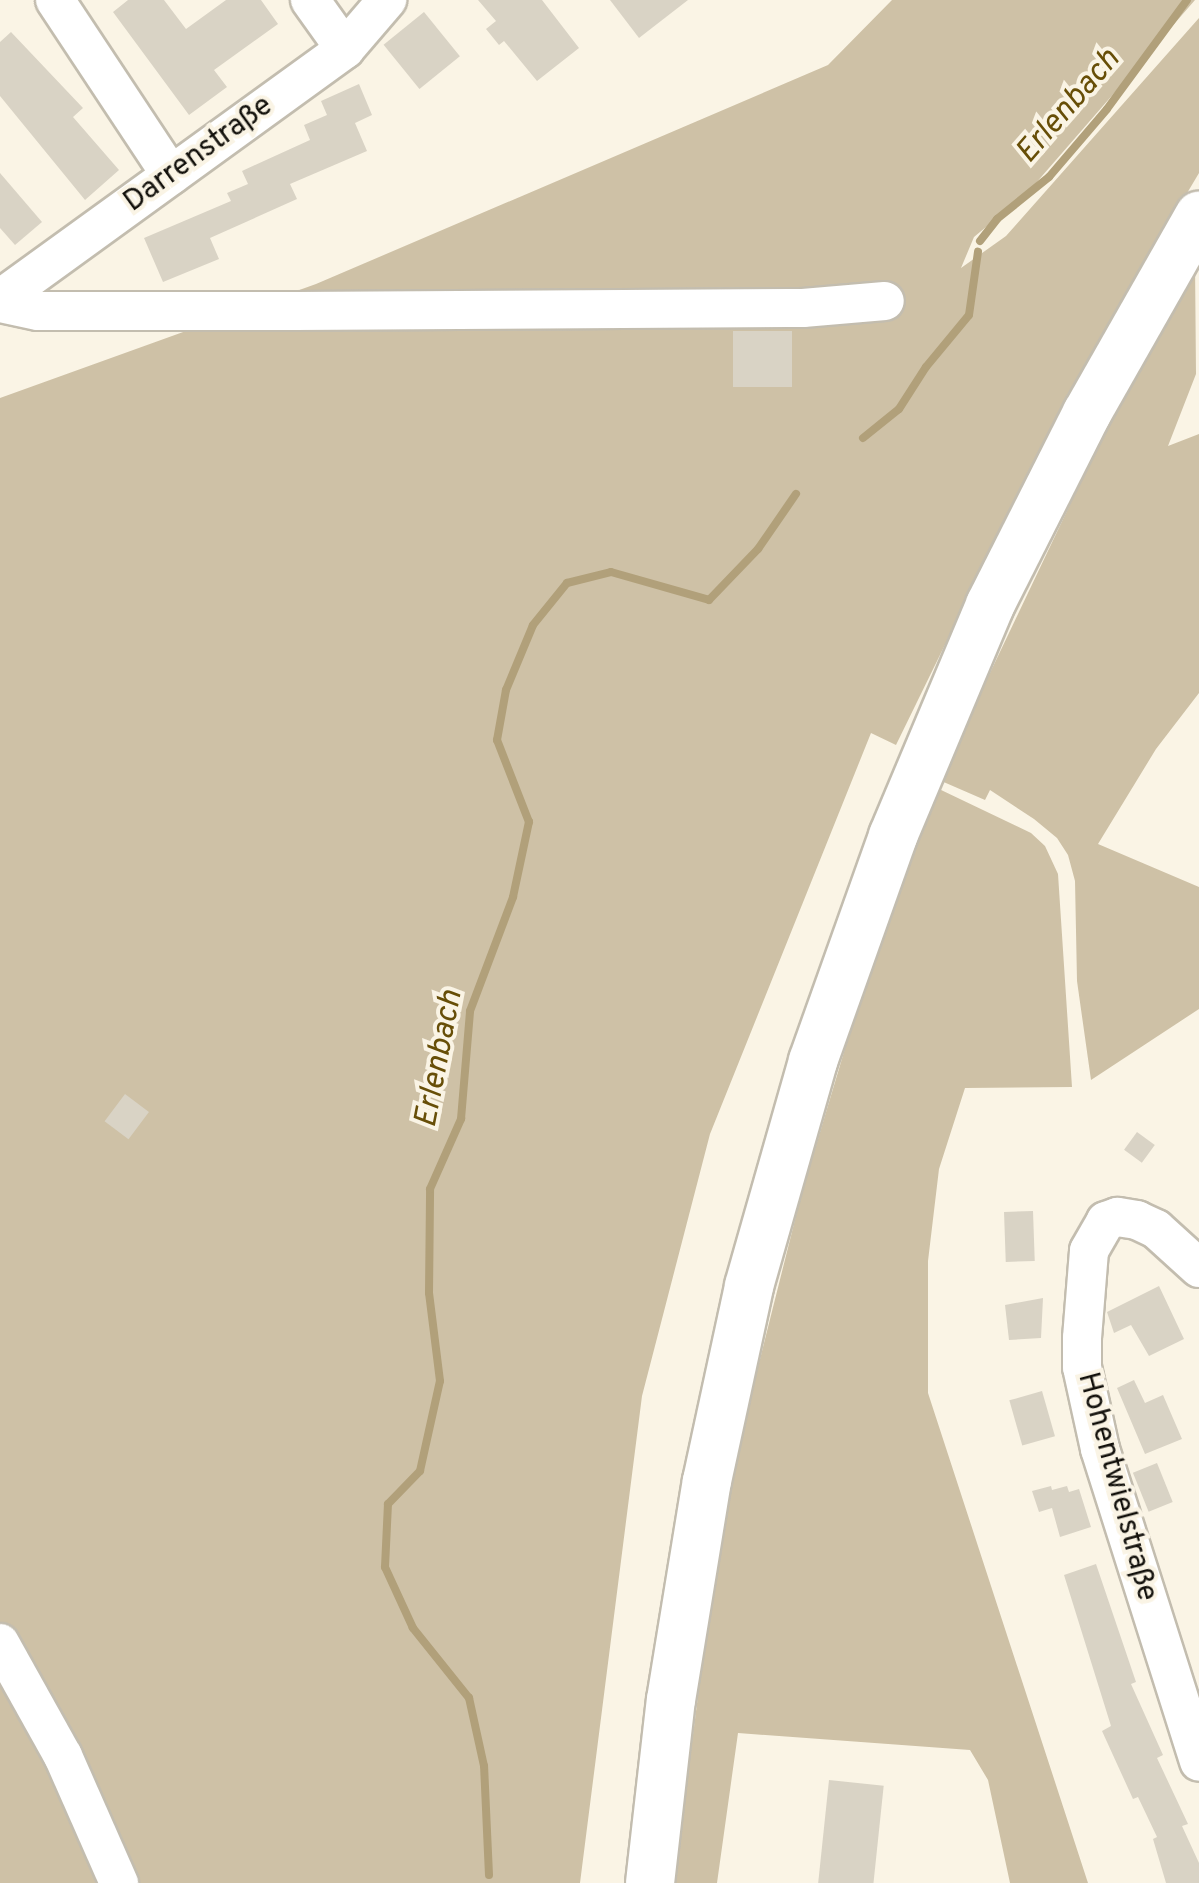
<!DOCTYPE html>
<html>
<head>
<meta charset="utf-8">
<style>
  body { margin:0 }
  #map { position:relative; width:1199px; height:1883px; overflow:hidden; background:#faf4e5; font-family:Overpass,sans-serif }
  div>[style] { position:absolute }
  .green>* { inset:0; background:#cec1a6 }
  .stream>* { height:8px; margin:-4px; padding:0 4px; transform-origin:4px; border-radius:4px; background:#b1a07a }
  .building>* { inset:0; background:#d9d3c5; transform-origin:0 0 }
  .roads { filter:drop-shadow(2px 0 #c3bdaf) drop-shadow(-2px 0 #c3bdaf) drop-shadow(0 2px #c3bdaf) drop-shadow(0 -2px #c3bdaf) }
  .minor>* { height:38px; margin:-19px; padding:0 19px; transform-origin:19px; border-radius:19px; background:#fff }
  .major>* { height:48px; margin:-24px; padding:0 24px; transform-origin:24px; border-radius:24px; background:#fff }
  span { translate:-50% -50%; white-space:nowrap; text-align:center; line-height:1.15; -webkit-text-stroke:8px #faf4e5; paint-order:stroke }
  .street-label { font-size:30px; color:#12100b }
  .water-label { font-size:32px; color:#674e07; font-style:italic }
</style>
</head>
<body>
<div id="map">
  <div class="green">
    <i style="clip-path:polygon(892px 0,1195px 0,1029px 191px,974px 237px,961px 268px,1006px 236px,1199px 18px,1199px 173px,1066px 397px,896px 745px,871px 733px,710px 1134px,642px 1396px,580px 1883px,0 1883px,0 398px,316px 284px,828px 65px)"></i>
    <i style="clip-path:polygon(1195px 262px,1196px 374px,1168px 446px,1199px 434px,1199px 693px,1156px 749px,1098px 844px,1199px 887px,1199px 1009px,1091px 1080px,1077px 981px,1075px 881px,1068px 855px,1057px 838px,1034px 819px,990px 790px,985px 800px,939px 780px,1115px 410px)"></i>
    <i style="clip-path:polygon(939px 789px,1031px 833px,1045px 846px,1058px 874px,1072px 1087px,965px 1088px,939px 1169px,928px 1261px,928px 1393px,1088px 1883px,1010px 1883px,988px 1780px,970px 1750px,738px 1733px,717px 1883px,674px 1883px,714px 1571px,757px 1371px,801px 1196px,864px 985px)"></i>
  </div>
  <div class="stream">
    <i style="left:980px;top:241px;width:28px;rotate:-52deg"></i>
    <i style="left:997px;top:219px;width:67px;rotate:-38.9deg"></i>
    <i style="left:1049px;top:177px;width:89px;rotate:-49.5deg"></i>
    <i style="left:1107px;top:109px;width:135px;rotate:-53.7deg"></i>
    <i style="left:863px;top:438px;width:46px;rotate:-38.9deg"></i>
    <i style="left:899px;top:409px;width:50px;rotate:-57.3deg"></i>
    <i style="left:926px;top:367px;width:67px;rotate:-50.4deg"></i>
    <i style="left:969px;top:315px;width:64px;rotate:-81.9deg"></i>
    <i style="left:489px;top:1875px;width:109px;rotate:-92.6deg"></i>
    <i style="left:484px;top:1766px;width:70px;rotate:-102.4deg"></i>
    <i style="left:469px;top:1698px;width:90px;rotate:-128.7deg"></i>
    <i style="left:413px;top:1628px;width:67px;rotate:-114.7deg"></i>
    <i style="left:385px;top:1567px;width:63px;rotate:-87.3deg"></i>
    <i style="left:388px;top:1504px;width:46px;rotate:-45.9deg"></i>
    <i style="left:420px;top:1471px;width:92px;rotate:-77.5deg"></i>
    <i style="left:440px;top:1381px;width:89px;rotate:-97.1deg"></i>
    <i style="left:429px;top:1293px;width:104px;rotate:-89.4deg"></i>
    <i style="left:430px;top:1189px;width:77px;rotate:-66.1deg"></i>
    <i style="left:461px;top:1119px;width:108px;rotate:-85.2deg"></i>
    <i style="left:470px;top:1011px;width:122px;rotate:-69.3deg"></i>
    <i style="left:513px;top:897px;width:77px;rotate:-78deg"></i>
    <i style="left:529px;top:822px;width:88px;rotate:-111.3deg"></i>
    <i style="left:497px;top:740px;width:51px;rotate:-79.8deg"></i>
    <i style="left:506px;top:690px;width:70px;rotate:-67.4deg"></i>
    <i style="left:533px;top:625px;width:54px;rotate:-51deg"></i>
    <i style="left:567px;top:583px;width:45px;rotate:-14deg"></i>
    <i style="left:611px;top:572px;width:102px;rotate:15.9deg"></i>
    <i style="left:709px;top:600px;width:71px;rotate:-46.1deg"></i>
    <i style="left:758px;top:549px;width:67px;rotate:-55.4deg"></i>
  </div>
  <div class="building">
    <i style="clip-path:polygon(128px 0,164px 0,186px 29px,226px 0,261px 0,278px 24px,214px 70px,227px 87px,189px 115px,113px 12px)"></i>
    <i style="clip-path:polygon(478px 0,542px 0,579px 48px,537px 81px,504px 41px,499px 45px,486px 29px,496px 21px)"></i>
    <i style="clip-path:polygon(610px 0,688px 0,639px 38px)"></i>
    <i style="left:424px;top:12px;width:57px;height:52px;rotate:51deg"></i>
    <i style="clip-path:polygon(11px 32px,83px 108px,73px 117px,119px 170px,85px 200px,0 96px,0 42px)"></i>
    <i style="clip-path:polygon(359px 84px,372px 115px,355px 123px,367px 151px,290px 184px,297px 199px,210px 238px,219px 259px,163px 282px,144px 238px,231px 201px,227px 193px,248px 184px,242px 171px,310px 140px,304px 125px,327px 115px,321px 101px)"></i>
    <i style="clip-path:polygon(0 173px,42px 222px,15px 245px,0 228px)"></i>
    <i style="left:733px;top:331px;width:59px;height:56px"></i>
    <i style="left:125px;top:1094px;width:30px;height:34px;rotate:37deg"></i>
    <i style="left:1137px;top:1132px;width:22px;height:22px;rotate:36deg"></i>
    <i style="left:1033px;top:1211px;width:50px;height:29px;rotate:88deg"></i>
    <i style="clip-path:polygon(1159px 1286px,1184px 1339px,1149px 1356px,1131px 1325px,1114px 1333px,1107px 1312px)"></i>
    <i style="clip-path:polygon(1043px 1298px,1041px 1338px,1009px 1340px,1005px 1305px)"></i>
    <i style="clip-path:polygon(1134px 1380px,1145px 1403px,1163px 1395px,1182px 1439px,1145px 1454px,1117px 1388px)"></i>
    <i style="left:1042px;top:1391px;width:47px;height:34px;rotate:74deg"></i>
    <i style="left:1157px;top:1463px;width:42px;height:26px;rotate:68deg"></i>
    <i style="clip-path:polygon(1051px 1486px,1052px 1490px,1067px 1486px,1069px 1492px,1079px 1489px,1091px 1527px,1060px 1537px,1052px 1508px,1039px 1512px,1032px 1491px)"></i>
    <i style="clip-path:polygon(1096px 1564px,1136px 1682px,1131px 1684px,1163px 1755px,1157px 1758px,1188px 1824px,1182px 1826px,1199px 1863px,1199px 1883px,1166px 1883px,1153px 1839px,1157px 1837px,1138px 1797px,1133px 1799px,1102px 1731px,1111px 1726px,1064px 1575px)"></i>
    <i style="left:829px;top:1780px;width:55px;height:104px;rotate:6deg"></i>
  </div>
  <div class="roads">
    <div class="minor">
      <i style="left:55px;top:0;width:210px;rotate:56.5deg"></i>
      <i style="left:310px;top:0;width:60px;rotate:54.5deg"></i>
      <i style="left:0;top:299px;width:426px;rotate:-35.9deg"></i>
      <i style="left:345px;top:49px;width:65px;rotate:-49.4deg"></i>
      <i style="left:0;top:303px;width:39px;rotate:12deg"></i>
      <i style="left:38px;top:311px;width:257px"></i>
      <i style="left:295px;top:311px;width:508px;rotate:-0.34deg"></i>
      <i style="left:803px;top:308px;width:82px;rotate:-4.9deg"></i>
      <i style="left:1199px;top:1268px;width:58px;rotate:-137.8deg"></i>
      <i style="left:1156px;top:1229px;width:21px;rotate:-155deg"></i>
      <i style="left:1137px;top:1220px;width:20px;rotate:-171deg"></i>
      <i style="left:1117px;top:1217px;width:12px;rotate:160deg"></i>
      <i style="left:1106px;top:1221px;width:34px;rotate:120deg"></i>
      <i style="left:1089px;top:1251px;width:87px;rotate:94.6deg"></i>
      <i style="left:1082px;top:1338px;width:29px;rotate:90deg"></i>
      <i style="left:1082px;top:1367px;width:84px;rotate:77.6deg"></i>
      <i style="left:1100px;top:1449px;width:328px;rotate:72.4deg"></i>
      <i style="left:0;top:1643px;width:129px;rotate:60.9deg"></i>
      <i style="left:63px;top:1756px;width:139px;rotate:66.2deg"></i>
    </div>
    <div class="major">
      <i style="left:650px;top:1883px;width:184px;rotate:-83.5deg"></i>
      <i style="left:671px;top:1700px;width:222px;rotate:-80.7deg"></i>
      <i style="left:707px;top:1481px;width:199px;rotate:-77.8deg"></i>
      <i style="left:749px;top:1286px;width:234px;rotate:-74.1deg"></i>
      <i style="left:813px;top:1061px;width:239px;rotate:-70.4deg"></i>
      <i style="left:893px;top:836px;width:251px;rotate:-67.2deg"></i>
      <i style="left:990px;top:605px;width:215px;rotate:-63.2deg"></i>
      <i style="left:1087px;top:413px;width:227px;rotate:-60.4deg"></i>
    </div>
  </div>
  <div class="street-label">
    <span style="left:199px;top:155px;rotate:-36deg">Darrenstraße</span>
    <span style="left:1116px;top:1487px;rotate:75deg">Hohentwielstraße</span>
  </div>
  <div class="water-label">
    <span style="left:1069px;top:107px;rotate:-49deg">Erlenbach</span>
    <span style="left:440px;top:1059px;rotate:-79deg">Erlenbach</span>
  </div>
</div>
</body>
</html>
